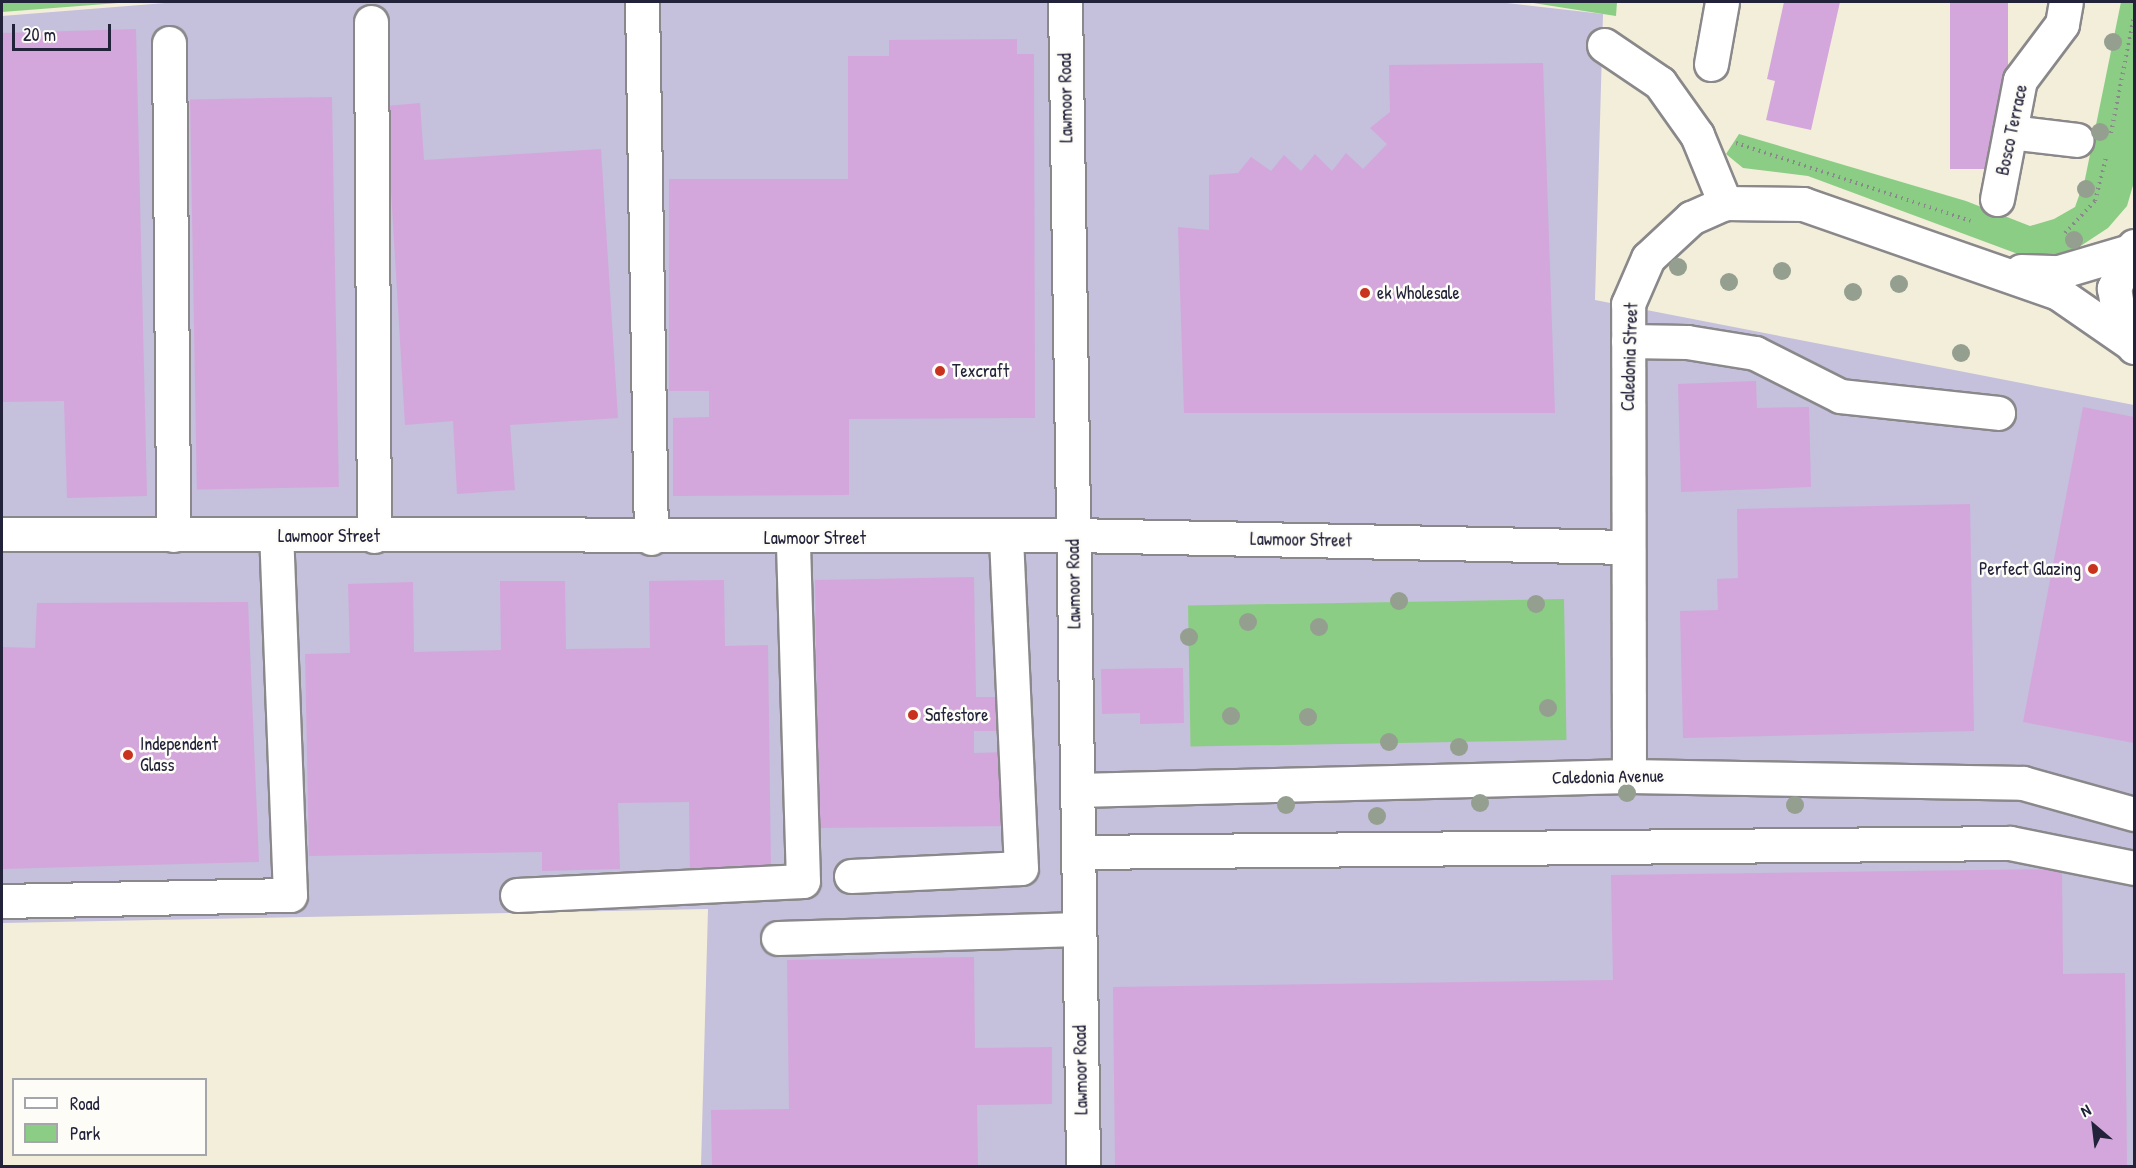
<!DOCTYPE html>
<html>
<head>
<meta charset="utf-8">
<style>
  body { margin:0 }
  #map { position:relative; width:2136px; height:1168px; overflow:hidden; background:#f2eed9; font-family:"Patrick Hand",sans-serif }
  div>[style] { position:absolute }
  .industrial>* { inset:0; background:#c5c0db }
  .green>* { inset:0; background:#8ccd85; transform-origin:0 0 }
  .building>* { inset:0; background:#d3a7db; transform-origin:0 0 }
  .path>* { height:4px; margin-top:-2px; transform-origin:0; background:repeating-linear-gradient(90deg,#8a888a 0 1.5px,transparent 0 6px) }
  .roads { filter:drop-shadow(2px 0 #8a888a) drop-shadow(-2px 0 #8a888a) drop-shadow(0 2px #8a888a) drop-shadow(0 -2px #8a888a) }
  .minor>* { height:33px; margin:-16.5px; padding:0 16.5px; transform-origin:16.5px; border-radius:16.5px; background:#fff }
  .major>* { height:33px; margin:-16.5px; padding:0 16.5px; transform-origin:16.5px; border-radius:16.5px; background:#fff }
  .trees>* { width:18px; height:18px; margin:-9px; border-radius:50%; background:#949f90 }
  .dots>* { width:16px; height:16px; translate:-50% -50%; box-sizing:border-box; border:3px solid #fdfcf7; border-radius:50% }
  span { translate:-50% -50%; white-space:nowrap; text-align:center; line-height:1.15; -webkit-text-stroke:5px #fdfcf7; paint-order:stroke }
  .street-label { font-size:18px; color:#22223b }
  .poi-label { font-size:18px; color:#22223b }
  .left { translate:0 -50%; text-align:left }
  .right { translate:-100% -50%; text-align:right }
  .frame { position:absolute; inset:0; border:3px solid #22223b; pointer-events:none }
  .legend { position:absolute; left:12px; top:1078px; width:195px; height:78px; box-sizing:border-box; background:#fdfcf7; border:2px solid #a5a5ac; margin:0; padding:8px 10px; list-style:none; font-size:18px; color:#22223b }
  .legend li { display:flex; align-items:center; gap:12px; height:30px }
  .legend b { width:30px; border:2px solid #a5a5ac }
  .north { position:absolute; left:2064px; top:1096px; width:60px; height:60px; -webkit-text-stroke:4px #fdfcf7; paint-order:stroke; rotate:332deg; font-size:16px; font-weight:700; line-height:24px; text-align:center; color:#22223b }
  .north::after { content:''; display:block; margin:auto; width:21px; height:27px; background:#22223b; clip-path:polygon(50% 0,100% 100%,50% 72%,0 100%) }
  .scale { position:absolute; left:12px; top:24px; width:99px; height:27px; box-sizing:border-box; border:3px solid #22223b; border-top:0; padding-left:8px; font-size:18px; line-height:21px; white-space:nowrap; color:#22223b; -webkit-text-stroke:4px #fdfcf7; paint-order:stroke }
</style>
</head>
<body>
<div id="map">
  <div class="industrial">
    <i style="clip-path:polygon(178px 2px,1498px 2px,1603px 14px,1595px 300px,2134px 405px,2134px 1166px,701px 1166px,708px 909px,2px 923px,2px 16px)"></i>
  </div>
  <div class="green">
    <i style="clip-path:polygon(2px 2px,131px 2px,2px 12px)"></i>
    <i style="clip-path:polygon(1527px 2px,1617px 2px,1616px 16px,1603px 14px)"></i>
    <i style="clip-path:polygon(2121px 2px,2134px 2px,2134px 182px,2127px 206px,2108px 228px,2076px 249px,2050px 259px,2026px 257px,1808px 176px,1743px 168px,1726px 154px,1739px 134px,1966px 201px,2030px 226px,2054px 219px,2075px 207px,2085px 179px)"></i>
    <i style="left:1564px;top:599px;width:141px;height:376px;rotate:89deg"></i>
  </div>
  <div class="building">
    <i style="clip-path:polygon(1784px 2px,1840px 2px,1811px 130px,1766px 120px,1775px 81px,1767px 79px)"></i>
    <i style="left:1950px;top:2px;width:58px;height:167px"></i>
    <i style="clip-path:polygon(136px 29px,147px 496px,67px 498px,64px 401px,2px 402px,2px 33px)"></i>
    <i style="clip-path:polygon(1017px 39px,1017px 54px,1034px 54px,1035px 418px,849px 419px,849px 495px,673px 496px,673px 418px,709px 417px,709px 391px,669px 391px,669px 179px,848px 179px,848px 56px,889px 56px,889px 40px)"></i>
    <i style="clip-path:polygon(1543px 63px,1555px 413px,1184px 413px,1178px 227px,1209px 230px,1209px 175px,1238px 173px,1251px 157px,1271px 171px,1284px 155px,1301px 171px,1315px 154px,1332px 171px,1346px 153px,1363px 169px,1387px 144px,1370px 128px,1390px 112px,1389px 65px)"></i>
    <i style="left:332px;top:97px;width:390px;height:142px;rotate:89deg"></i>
    <i style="clip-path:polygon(420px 103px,424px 160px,601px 149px,618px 418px,510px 425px,515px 490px,457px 494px,453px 421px,405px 425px,386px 106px)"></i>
    <i style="clip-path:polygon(1756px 381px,1757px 408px,1809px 407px,1811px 487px,1681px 492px,1678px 384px)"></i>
    <i style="clip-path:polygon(2083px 407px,2134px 417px,2134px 743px,2023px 722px)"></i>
    <i style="clip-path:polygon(1970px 504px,1974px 731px,1683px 738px,1680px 611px,1718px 610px,1717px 579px,1738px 578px,1737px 509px)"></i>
    <i style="clip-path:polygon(974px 577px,976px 697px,1009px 697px,1009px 731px,974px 731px,974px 753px,1010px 752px,1011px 826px,819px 828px,815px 580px)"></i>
    <i style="clip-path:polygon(724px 580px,725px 646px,768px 645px,771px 872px,690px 874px,689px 802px,618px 803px,620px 869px,542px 871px,542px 852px,309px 856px,305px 654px,350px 653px,348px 584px,413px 582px,414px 652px,501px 650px,500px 581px,565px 581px,566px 649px,650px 648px,649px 581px)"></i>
    <i style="clip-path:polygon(248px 602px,259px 862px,2px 869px,2px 647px,35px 648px,37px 603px)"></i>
    <i style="clip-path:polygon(1183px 668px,1184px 723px,1140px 724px,1140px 713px,1102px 714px,1101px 669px)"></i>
    <i style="clip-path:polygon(2062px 869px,2063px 974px,2125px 973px,2127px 1166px,1115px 1166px,1113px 987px,1613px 980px,1611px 875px)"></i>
    <i style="clip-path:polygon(974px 957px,975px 1048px,1052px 1047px,1052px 1104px,977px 1105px,978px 1166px,712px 1166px,711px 1110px,789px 1109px,787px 960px)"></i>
  </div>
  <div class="path">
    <i style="left:2111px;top:133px;width:119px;rotate:-78.9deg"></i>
    <i style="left:1736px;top:143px;width:247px;rotate:18.4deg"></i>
    <i style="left:2065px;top:233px;width:44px;rotate:-46.8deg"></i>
    <i style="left:2095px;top:201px;width:44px;rotate:-75.7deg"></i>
  </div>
  <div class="roads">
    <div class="minor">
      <i style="left:642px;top:2px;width:536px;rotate:89.04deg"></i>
      <i style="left:1065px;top:2px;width:1164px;rotate:89.11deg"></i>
      <i style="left:371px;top:22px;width:514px;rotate:89.67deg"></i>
      <i style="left:169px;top:43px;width:492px;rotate:89.5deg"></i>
      <i style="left:1604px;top:45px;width:68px;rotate:34.2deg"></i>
      <i style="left:1660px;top:83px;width:64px;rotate:54.6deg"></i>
      <i style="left:1697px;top:135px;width:74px;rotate:67.6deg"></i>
      <i style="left:1711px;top:64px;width:63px;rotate:-79.9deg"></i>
      <i style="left:2010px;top:132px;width:67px;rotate:6.8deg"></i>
      <i style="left:1997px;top:199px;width:121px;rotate:-79.1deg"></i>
      <i style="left:2020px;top:80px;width:70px;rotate:-53.1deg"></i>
      <i style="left:2062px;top:24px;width:22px;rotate:-80deg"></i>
      <i style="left:2021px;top:271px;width:38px;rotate:2deg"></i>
      <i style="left:2059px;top:272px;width:74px;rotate:-16.5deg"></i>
      <i style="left:1628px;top:341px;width:59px;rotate:1deg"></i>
      <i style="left:1687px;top:342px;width:69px;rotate:9.2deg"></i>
      <i style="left:1755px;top:353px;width:95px;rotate:26.8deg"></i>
      <i style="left:1840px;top:396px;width:159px;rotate:6.1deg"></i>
      <i style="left:2px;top:534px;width:1071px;rotate:0.05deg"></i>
      <i style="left:1073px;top:535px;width:555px;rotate:1.24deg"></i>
      <i style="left:1629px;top:776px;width:472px;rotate:-90.1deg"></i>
      <i style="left:1628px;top:304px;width:50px;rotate:-66.5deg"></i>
      <i style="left:1648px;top:258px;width:59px;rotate:-42.9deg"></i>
      <i style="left:1691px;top:218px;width:37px;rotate:-24deg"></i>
      <i style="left:1725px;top:203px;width:78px;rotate:0.7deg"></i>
      <i style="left:1803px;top:204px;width:270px;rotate:19.2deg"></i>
      <i style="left:2058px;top:293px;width:91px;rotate:34.7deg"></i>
      <i style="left:1077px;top:790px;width:552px;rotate:-1.45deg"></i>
      <i style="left:1629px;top:776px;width:394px;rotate:1deg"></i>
      <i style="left:2023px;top:783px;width:115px;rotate:15.6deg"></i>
      <i style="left:1078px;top:852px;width:932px;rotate:-0.55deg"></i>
      <i style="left:2010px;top:843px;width:126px;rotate:11.4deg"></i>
      <i style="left:851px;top:876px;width:170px;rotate:-2.7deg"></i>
      <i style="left:1021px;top:868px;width:331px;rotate:-92.6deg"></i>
      <i style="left:517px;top:895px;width:286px;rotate:-2.8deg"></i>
      <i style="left:803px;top:881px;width:343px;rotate:-91.7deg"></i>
      <i style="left:2px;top:901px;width:288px;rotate:-1.2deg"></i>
      <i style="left:290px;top:895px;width:360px;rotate:-92.2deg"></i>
      <i style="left:778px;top:938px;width:301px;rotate:-1.7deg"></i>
    </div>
    <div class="major">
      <i style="left:2134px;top:246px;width:47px;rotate:115.5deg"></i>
      <i style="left:2114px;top:288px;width:41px;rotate:80.1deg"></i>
      <i style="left:2121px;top:328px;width:23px;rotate:56deg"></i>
    </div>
  </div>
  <div class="trees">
    <i style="left:2113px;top:42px"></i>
    <i style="left:2100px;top:132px"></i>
    <i style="left:2086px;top:189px"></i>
    <i style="left:2074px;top:240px"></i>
    <i style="left:1678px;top:267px"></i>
    <i style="left:1782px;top:271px"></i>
    <i style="left:1729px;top:282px"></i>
    <i style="left:1899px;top:284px"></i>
    <i style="left:1853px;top:292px"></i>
    <i style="left:1961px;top:353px"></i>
    <i style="left:1399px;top:601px"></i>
    <i style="left:1536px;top:604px"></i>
    <i style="left:1248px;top:622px"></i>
    <i style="left:1319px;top:627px"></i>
    <i style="left:1189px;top:637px"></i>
    <i style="left:1548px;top:708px"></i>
    <i style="left:1231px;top:716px"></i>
    <i style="left:1308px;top:717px"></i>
    <i style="left:1389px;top:742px"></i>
    <i style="left:1459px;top:747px"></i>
    <i style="left:1627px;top:793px"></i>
    <i style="left:1480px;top:803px"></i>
    <i style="left:1286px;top:805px"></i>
    <i style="left:1795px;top:805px"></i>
    <i style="left:1377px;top:816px"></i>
  </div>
  <div class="dots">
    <i style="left:1365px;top:293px;background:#c8321e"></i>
    <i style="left:940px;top:371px;background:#c8321e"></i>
    <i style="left:2093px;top:569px;background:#c8321e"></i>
    <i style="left:913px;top:715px;background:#c8321e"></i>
    <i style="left:128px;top:755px;background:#c8321e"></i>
  </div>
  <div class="street-label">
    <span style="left:1066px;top:98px;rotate:-91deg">Lawmoor Road</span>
    <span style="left:2012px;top:130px;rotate:-78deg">Bosco Terrace</span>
    <span style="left:1630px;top:357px;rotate:-88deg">Caledonia Street</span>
    <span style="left:329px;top:536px">Lawmoor Street</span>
    <span style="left:815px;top:538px">Lawmoor Street</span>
    <span style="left:1301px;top:540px;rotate:1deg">Lawmoor Street</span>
    <span style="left:1074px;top:584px;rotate:-91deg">Lawmoor Road</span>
    <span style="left:1608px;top:777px;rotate:-1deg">Caledonia Avenue</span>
    <span style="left:1081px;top:1070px;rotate:-91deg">Lawmoor Road</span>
  </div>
  <div class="poi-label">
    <span class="left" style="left:1377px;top:293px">ek Wholesale</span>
    <span class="left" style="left:952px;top:371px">Texcraft</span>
    <span class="right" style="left:2081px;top:569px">Perfect Glazing</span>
    <span class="left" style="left:925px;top:715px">Safestore</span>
    <span class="left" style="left:140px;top:755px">Independent<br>Glass</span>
  </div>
  <div class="frame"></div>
  <ul class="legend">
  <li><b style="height:8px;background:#fff"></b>Road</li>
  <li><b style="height:16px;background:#8ccd85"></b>Park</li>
  </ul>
  <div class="north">N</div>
  <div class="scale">20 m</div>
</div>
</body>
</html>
